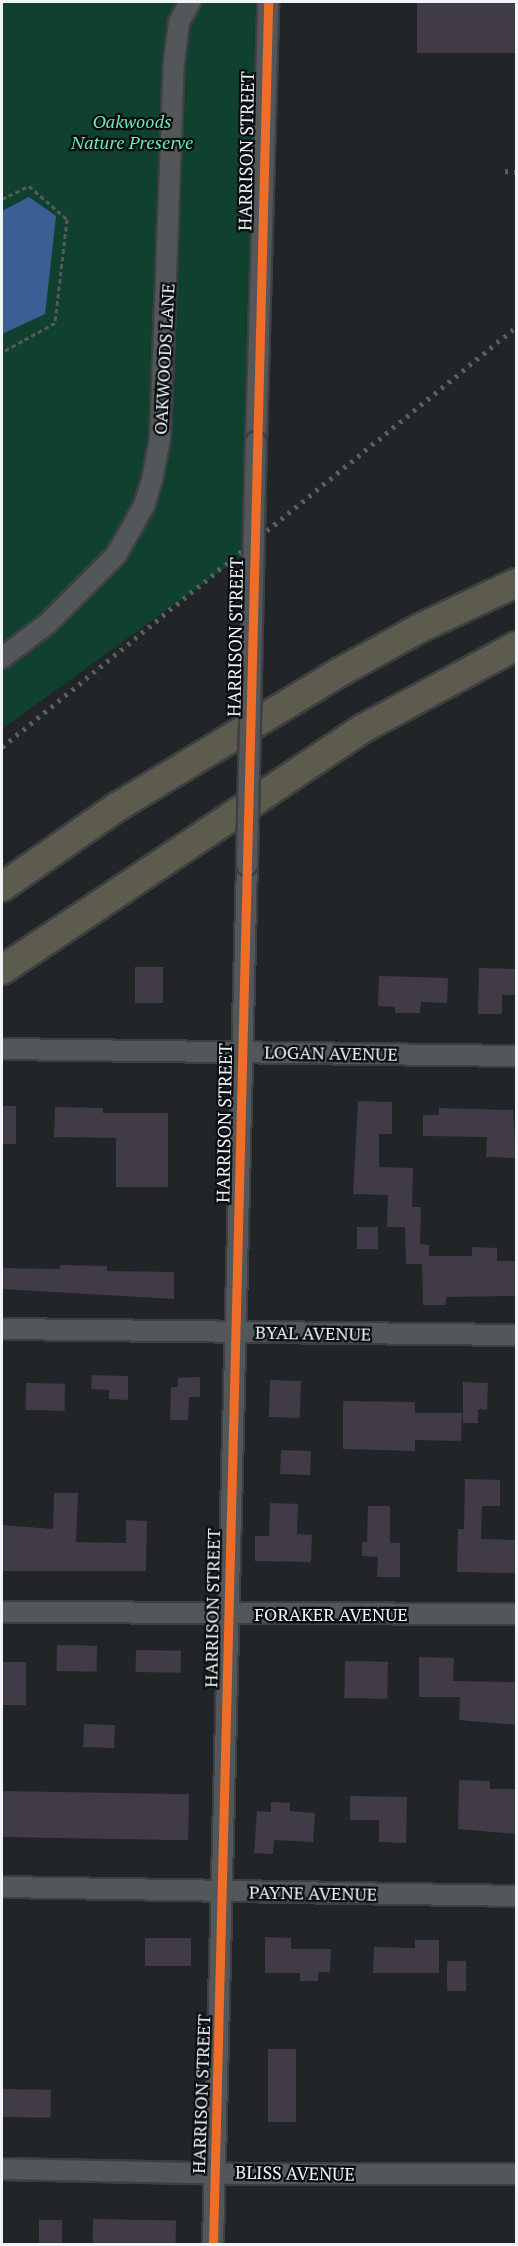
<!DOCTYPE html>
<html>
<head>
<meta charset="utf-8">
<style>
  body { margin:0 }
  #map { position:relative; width:518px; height:2246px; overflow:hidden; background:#212528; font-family:"PT Serif",serif }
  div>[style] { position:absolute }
  .green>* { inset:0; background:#10402e }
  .water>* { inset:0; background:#3a5f94 }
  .building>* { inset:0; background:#413a47; transform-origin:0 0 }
  .path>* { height:3px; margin-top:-1.5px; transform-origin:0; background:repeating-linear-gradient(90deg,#56585a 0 4.5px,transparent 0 7.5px) }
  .roads { filter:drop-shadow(2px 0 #3c4042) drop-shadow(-2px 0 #3c4042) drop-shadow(0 2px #3c4042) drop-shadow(0 -2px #3c4042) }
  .minor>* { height:20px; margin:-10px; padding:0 10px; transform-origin:10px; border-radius:10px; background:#545759 }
  .highway>* { height:28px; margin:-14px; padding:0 14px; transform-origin:14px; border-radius:14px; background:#5d5b4e }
  .rail>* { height:4.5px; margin-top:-2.25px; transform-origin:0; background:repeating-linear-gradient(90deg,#5d6062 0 3px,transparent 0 9px) }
  .bridges { filter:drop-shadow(2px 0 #3c4042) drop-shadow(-2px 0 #3c4042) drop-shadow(0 2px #3c4042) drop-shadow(0 -2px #3c4042) }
  .minor-bridge>* { height:20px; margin:-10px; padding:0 10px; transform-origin:10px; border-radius:10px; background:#545759 }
  .cycleway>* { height:9px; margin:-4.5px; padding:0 4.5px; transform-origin:4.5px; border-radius:4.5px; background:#ee6e29 }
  span { translate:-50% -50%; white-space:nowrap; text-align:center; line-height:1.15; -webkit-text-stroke:4.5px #0b0e10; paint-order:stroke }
  .park-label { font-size:18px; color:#6ee7b3; font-style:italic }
  .street-label { font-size:18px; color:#f0f4f8 }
  .frame { position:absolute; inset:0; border:3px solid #f0f4f8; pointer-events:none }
</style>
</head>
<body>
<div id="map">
  <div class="green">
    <i style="clip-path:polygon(2px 2px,268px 2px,254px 547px,2px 729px)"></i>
  </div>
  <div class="water">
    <i style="clip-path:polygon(29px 197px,56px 216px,45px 314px,2px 334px,2px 211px)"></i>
  </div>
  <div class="building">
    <i style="left:417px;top:2px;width:99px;height:51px"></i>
    <i style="left:135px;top:967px;width:28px;height:36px"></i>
    <i style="clip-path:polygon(479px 968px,516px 969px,516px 995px,502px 995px,502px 1014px,478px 1014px)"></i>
    <i style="clip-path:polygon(379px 976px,448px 978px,447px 1003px,421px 1002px,420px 1013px,395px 1013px,395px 1007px,378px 1006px)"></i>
    <i style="clip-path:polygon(358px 1101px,392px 1102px,392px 1134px,379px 1134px,379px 1167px,413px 1168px,412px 1207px,421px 1207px,420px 1244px,429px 1245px,429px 1256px,472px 1256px,472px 1247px,497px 1248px,497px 1261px,516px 1261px,516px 1296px,446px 1297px,446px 1305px,423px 1305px,422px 1264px,406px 1264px,405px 1227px,387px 1227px,388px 1195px,353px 1194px)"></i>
    <i style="left:2px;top:1106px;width:14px;height:38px"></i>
    <i style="clip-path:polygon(55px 1107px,103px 1108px,103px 1113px,168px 1113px,168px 1187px,116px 1187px,116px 1138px,54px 1137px)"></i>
    <i style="clip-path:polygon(439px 1108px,513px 1110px,516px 1158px,486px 1157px,487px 1137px,423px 1136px,423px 1115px,439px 1115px)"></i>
    <i style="left:357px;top:1227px;width:21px;height:22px"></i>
    <i style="clip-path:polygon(60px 1265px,107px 1266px,107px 1271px,174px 1272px,174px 1299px,2px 1289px,2px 1268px,60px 1269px)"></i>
    <i style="clip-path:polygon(92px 1375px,128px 1376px,128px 1400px,109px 1399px,109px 1390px,91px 1389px)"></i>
    <i style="clip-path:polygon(200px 1377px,200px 1397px,189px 1397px,188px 1420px,170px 1420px,171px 1387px,178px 1387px,178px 1378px)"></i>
    <i style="left:270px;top:1380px;width:31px;height:37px;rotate:2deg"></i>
    <i style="clip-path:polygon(463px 1382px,488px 1383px,487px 1410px,478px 1409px,478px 1423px,463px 1423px)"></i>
    <i style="left:26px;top:1383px;width:39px;height:27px;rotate:1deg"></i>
    <i style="clip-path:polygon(343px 1401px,415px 1402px,415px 1413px,462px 1413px,461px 1441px,415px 1440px,415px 1451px,343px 1449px)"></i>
    <i style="left:281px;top:1450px;width:30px;height:24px;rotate:2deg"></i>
    <i style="clip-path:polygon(465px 1479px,500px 1480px,500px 1506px,482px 1506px,481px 1539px,516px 1540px,516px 1573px,457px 1572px,458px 1529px,464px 1529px)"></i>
    <i style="clip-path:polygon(54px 1493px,78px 1493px,76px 1542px,126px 1543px,126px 1520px,147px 1521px,146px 1571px,2px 1571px,2px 1525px,53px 1529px)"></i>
    <i style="clip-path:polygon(270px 1503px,298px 1504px,297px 1534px,312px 1535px,311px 1562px,255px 1561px,255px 1536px,269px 1536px)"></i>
    <i style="clip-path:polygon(368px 1506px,390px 1506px,390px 1543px,400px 1543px,400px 1577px,377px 1577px,378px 1557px,362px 1556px,362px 1542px,367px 1542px)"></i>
    <i style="left:57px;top:1645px;width:40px;height:26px;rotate:1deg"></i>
    <i style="left:136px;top:1650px;width:45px;height:22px;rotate:1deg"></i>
    <i style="clip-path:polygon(419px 1657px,454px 1658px,453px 1681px,516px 1682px,516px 1725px,459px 1720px,460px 1697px,419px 1697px)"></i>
    <i style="left:345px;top:1661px;width:43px;height:37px;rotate:1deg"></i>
    <i style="left:2px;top:1662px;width:24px;height:43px"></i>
    <i style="left:84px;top:1724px;width:31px;height:23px;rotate:2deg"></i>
    <i style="clip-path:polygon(459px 1780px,490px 1781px,490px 1789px,516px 1789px,516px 1834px,458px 1829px)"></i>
    <i style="left:2px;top:1791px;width:187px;height:46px;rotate:1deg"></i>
    <i style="clip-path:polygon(350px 1796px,407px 1797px,406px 1843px,379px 1842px,379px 1820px,350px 1820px)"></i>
    <i style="clip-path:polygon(271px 1802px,290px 1803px,290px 1811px,315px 1813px,313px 1842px,274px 1840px,273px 1854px,254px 1853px,257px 1811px,271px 1812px)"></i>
    <i style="clip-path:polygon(265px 1937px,291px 1938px,291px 1949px,331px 1949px,330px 1972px,318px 1972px,318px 1981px,300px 1981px,300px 1973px,265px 1973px)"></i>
    <i style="left:145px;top:1938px;width:46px;height:28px"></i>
    <i style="clip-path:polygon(415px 1940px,439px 1940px,439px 1973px,373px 1973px,374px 1947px,415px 1948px)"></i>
    <i style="left:447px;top:1961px;width:19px;height:30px"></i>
    <i style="left:268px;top:2049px;width:28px;height:73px"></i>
    <i style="left:2px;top:2089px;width:49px;height:28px;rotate:1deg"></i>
    <i style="left:93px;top:2219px;width:83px;height:24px;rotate:1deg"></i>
    <i style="left:39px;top:2220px;width:23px;height:24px"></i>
  </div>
  <div class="path">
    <i style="left:2px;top:199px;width:30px;rotate:-26deg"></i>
    <i style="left:29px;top:186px;width:50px;rotate:41deg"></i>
    <i style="left:67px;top:219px;width:105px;rotate:96.6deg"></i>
    <i style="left:55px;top:323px;width:60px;rotate:151.3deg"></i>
  </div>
  <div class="roads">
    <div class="minor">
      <i style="left:256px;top:442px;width:440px;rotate:-88.4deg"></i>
      <i style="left:2px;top:658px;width:56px;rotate:-37.1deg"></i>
      <i style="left:47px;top:624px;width:98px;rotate:-45deg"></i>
      <i style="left:116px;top:555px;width:56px;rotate:-60.3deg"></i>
      <i style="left:144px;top:506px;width:27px;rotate:-73deg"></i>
      <i style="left:152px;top:480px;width:42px;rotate:-79deg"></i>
      <i style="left:160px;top:439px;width:376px;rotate:-87.9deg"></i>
      <i style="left:174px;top:63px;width:41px;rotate:-83deg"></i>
      <i style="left:179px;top:22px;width:23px;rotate:-61deg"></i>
      <i style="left:2px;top:1049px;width:514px;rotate:0.78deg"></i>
      <i style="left:2px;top:1329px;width:514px;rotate:0.67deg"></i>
      <i style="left:2px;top:1612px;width:514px;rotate:0.22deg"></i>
      <i style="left:2px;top:1887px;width:514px;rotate:1deg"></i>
      <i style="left:2px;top:2169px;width:239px;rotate:1.2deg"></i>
      <i style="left:241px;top:2174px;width:275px"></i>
      <i style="left:213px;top:2244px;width:1379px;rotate:-88.59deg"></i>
    </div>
    <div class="highway">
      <i style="left:2px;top:887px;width:140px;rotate:-34.8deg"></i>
      <i style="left:117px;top:807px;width:263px;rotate:-31.2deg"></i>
      <i style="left:342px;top:671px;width:89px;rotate:-28.9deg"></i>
      <i style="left:420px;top:628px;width:106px;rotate:-25.1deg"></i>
      <i style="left:2px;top:970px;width:433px;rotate:-33.8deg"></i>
      <i style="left:362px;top:729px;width:175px;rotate:-28.3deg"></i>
    </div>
  </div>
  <div class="rail">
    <i style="left:505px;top:171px;width:11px;rotate:5deg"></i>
    <i style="left:2px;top:747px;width:664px;rotate:-39.25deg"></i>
  </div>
  <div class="bridges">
    <div class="minor-bridge">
      <i style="left:247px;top:865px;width:423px;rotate:-88.8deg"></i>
    </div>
  </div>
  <div class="cycleway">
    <i style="left:213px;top:2244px;width:2243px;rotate:-88.59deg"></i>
  </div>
  <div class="park-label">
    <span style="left:132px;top:132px">Oakwoods<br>Nature Preserve</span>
  </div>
  <div class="street-label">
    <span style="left:246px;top:151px;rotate:-89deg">HARRISON STREET</span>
    <span style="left:164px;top:359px;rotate:-87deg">OAKWOODS LANE</span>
    <span style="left:235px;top:637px;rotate:-89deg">HARRISON STREET</span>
    <span style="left:331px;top:1053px;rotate:1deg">LOGAN AVENUE</span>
    <span style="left:224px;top:1123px;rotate:-89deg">HARRISON STREET</span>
    <span style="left:313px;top:1333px;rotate:1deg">BYAL AVENUE</span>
    <span style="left:212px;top:1608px;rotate:-89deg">HARRISON STREET</span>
    <span style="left:331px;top:1614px">FORAKER AVENUE</span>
    <span style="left:313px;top:1893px;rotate:1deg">PAYNE AVENUE</span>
    <span style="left:201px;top:2094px;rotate:-88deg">HARRISON STREET</span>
    <span style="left:295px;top:2173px;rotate:1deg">BLISS AVENUE</span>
  </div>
  <div class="frame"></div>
</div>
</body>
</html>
